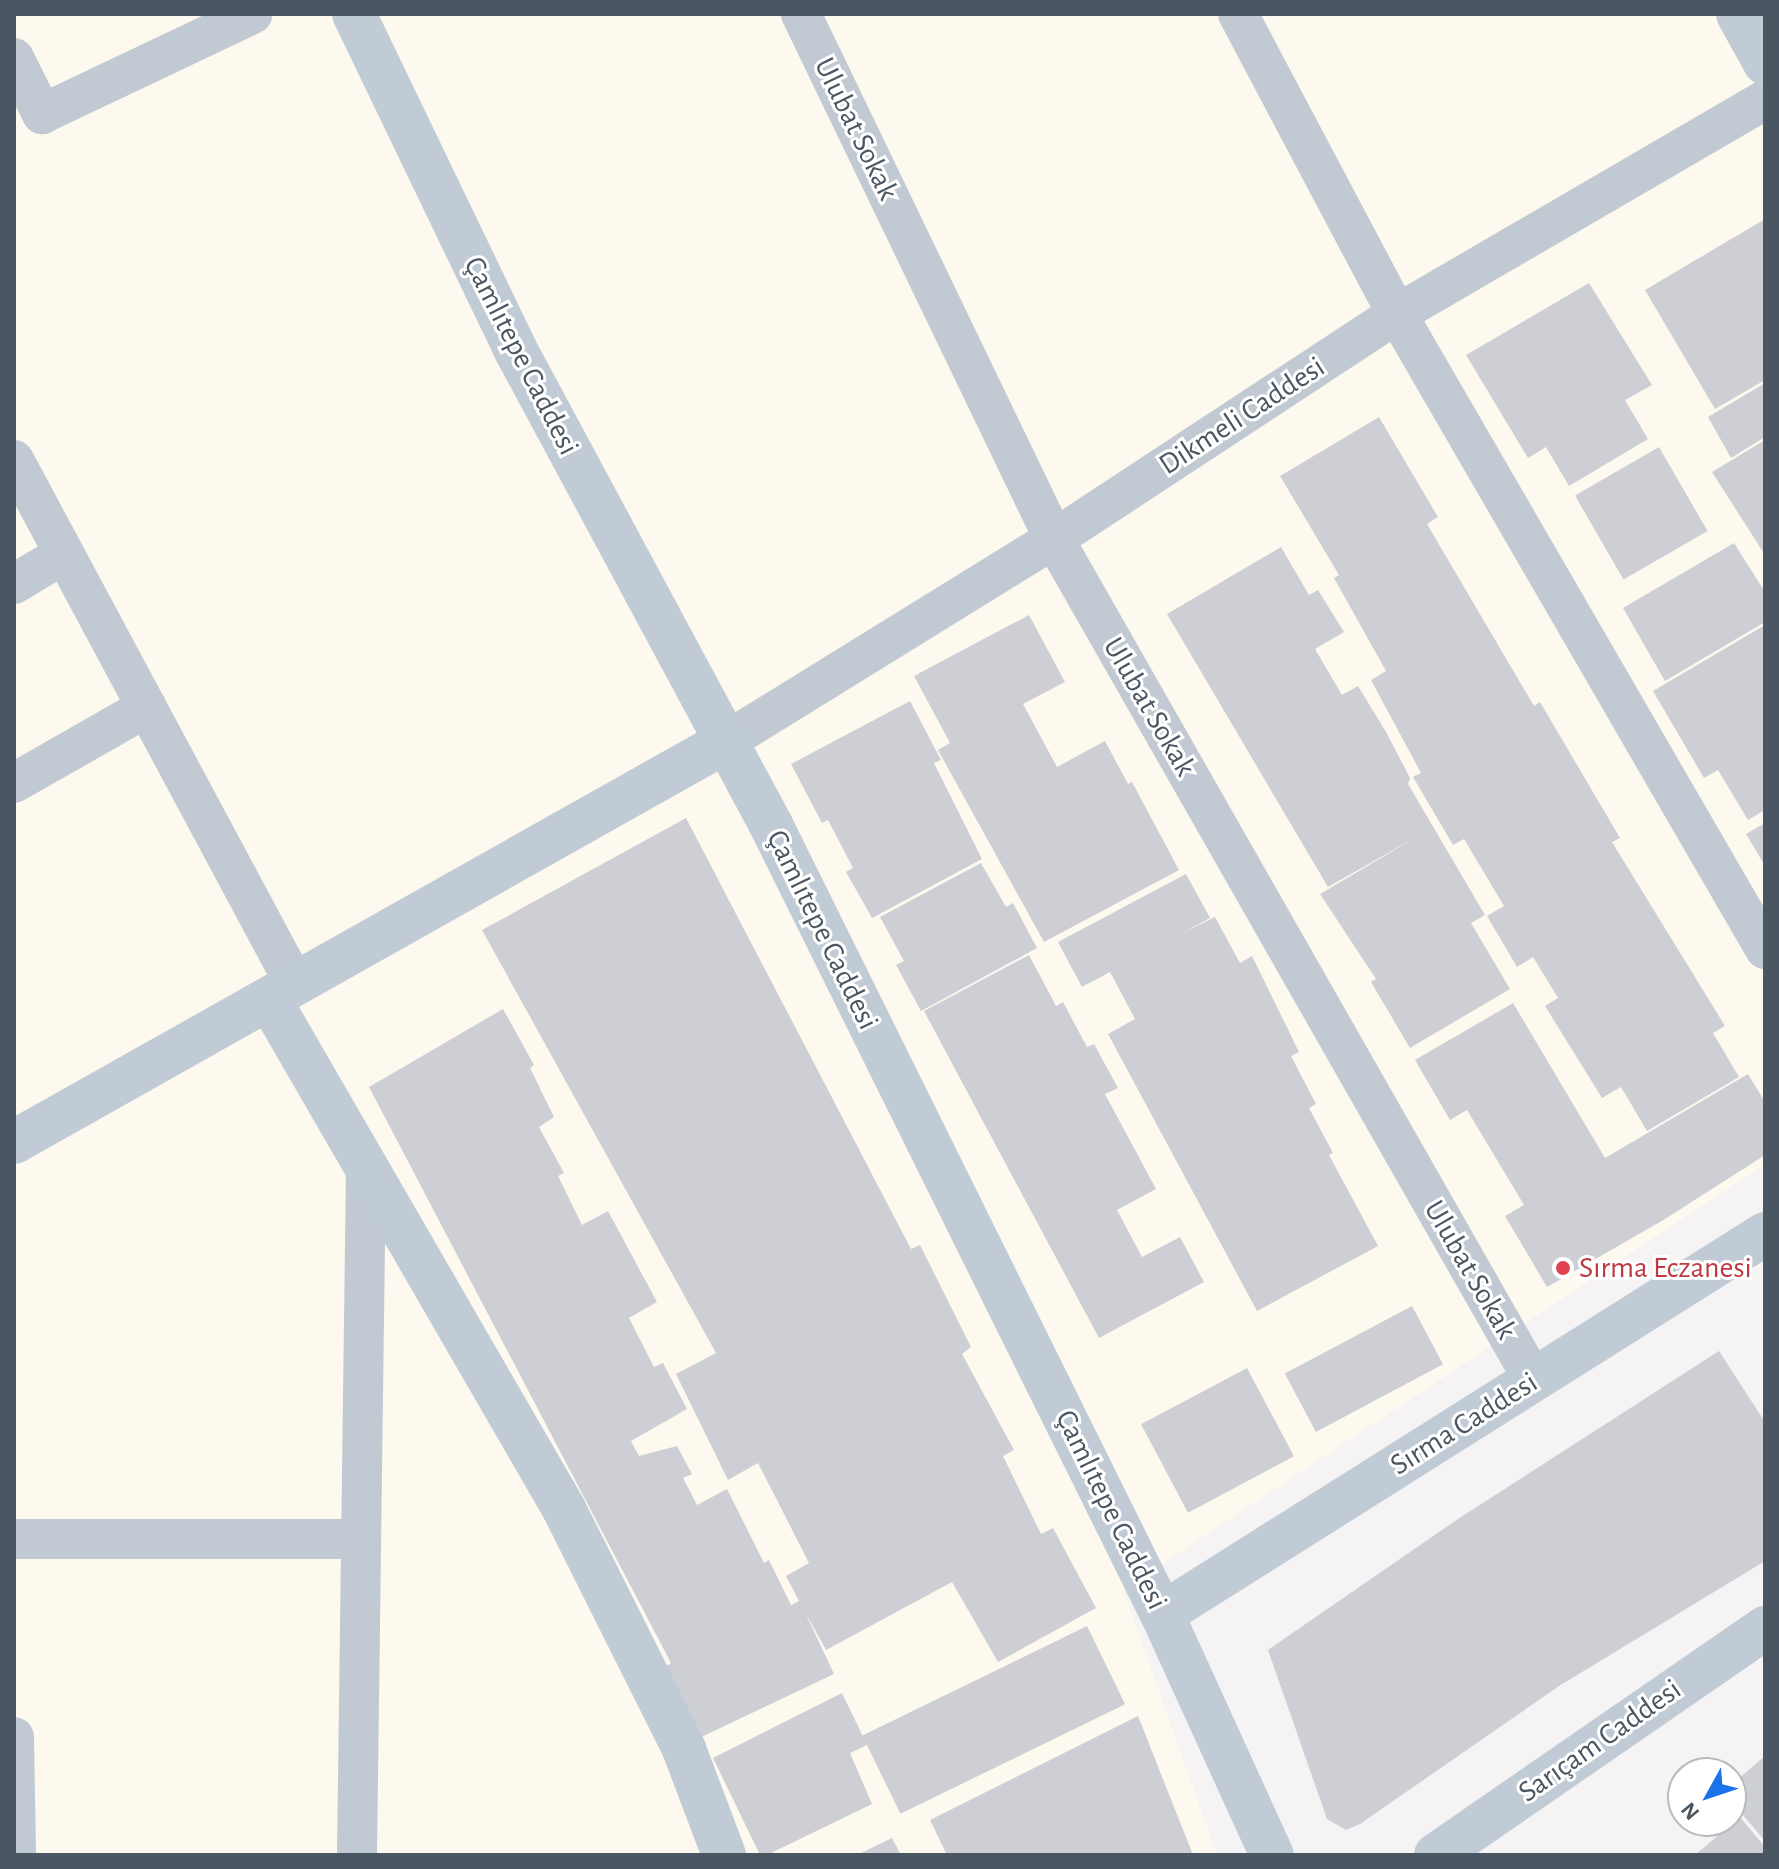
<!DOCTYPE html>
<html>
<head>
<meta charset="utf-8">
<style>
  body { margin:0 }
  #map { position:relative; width:1779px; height:1869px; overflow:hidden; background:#f5f3f3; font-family:"Alegreya Sans",sans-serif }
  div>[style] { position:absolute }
  .commercial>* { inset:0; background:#fdf9ef }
  .building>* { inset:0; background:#cdcfd5; transform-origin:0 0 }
  .street>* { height:40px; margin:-20px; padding:0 20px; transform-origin:20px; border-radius:20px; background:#c1cad2 }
  .secondary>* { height:44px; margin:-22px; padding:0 22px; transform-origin:22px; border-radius:22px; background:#c1cbd6 }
  .dots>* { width:22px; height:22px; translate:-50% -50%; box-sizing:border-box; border:4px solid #fff; border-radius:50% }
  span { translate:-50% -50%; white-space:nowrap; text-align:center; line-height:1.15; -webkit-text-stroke:6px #fff; paint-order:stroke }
  .street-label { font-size:30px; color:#4a5661 }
  .health-label { font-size:30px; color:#be3a42 }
  .left { translate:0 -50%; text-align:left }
  .frame { position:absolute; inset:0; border:16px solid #4a5661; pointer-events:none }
  .north { position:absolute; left:1667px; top:1757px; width:80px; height:80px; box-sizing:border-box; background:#fff; border:2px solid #b7bbc0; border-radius:50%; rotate:230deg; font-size:22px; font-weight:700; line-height:32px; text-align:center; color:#4a5661 }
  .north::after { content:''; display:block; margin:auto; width:28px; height:36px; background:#1a73e8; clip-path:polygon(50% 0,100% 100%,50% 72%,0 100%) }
</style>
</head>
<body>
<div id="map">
  <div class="commercial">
    <i style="clip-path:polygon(14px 14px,1765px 14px,1765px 1164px,1123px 1590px,1217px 1855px,14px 1855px)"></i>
  </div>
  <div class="building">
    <i style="clip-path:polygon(1765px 219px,1765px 380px,1715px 409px,1645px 290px)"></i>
    <i style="clip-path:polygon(1589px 283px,1652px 385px,1625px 400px,1648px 439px,1569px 486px,1546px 447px,1528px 458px,1466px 355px)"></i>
    <i style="clip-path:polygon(1765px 383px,1765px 437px,1731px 458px,1708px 417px)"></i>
    <i style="clip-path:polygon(1379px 417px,1438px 517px,1427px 524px,1534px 706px,1540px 702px,1620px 838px,1612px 842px,1725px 1026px,1713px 1033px,1739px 1077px,1647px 1131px,1621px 1087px,1602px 1098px,1545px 1006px,1558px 998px,1533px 957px,1517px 967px,1487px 916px,1504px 906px,1464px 839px,1453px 845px,1413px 777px,1421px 773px,1371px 680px,1386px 671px,1334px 578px,1339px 575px,1280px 476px)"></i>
    <i style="clip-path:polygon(1765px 440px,1765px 555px,1712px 472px)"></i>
    <i style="left:1659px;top:447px;width:97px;height:97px;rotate:60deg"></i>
    <i style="clip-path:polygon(1734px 543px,1765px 592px,1765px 622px,1665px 681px,1623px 608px)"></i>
    <i style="clip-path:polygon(1281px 547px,1309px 595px,1318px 590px,1344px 632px,1315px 649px,1342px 695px,1358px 686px,1386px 732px,1410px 778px,1408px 784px,1485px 915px,1471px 923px,1510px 989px,1410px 1048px,1371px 982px,1376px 979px,1320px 894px,1420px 835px,1328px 887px,1167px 614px)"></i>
    <i style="clip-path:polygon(1029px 615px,1065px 682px,1023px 704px,1057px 767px,1105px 741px,1128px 784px,1132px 782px,1179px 870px,1044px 942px,938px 750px,950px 743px,914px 676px)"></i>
    <i style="clip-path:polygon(1765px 625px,1765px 810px,1748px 820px,1718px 770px,1704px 778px,1653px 691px)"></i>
    <i style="clip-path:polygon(910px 701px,941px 760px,934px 763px,982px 859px,872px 918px,846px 872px,853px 868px,828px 820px,822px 823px,791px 764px)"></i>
    <i style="clip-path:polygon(686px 818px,911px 1249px,920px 1245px,971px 1347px,962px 1354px,1014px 1450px,1003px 1456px,1041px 1534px,1053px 1528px,1096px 1608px,998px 1662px,952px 1582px,826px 1650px,805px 1612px,834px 1674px,695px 1740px,659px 1670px,671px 1663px,369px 1087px,503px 1009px,534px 1065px,530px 1068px,554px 1117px,539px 1127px,564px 1173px,558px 1176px,582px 1225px,608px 1211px,657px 1302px,629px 1318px,654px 1367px,663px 1363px,687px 1409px,631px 1441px,639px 1456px,677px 1446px,692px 1474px,683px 1478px,697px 1505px,727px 1489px,764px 1563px,769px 1560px,791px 1605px,799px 1601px,786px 1576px,809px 1563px,758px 1463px,728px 1480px,676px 1374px,716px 1353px,482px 930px)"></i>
    <i style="clip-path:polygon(1765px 823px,1765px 866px,1746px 834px)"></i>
    <i style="clip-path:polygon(981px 863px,1006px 907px,1013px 903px,1037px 948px,921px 1011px,896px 965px,904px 961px,880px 917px)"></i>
    <i style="clip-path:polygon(1186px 874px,1210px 918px,1184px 932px,1215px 917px,1240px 963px,1252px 956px,1299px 1052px,1291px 1056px,1316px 1104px,1309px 1108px,1333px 1153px,1329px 1155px,1378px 1246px,1257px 1311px,1108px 1034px,1135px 1019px,1110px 972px,1082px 987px,1058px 942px)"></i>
    <i style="clip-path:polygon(1029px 955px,1056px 1006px,1063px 1002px,1087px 1047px,1094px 1044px,1118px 1088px,1105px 1094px,1156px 1189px,1117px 1210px,1142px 1257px,1180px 1237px,1204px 1282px,1099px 1338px,924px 1011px)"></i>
    <i style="clip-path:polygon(1513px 1003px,1605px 1158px,1748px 1074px,1765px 1102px,1765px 1155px,1665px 1219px,1547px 1287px,1505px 1216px,1524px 1205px,1467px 1110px,1450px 1120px,1415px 1060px)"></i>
    <i style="left:1412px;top:1306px;width:66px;height:144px;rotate:62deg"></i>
    <i style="clip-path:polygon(1719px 1351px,1765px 1422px,1765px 1561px,1559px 1686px,1360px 1824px,1346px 1830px,1327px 1819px,1268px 1650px,1458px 1519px)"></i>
    <i style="left:1247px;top:1368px;width:100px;height:120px;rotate:62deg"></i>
    <i style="left:1087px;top:1626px;width:87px;height:250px;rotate:64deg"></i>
    <i style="clip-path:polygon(842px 1693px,867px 1745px,850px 1753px,872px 1804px,767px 1855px,760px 1855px,713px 1758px)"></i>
    <i style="clip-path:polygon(1138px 1716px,1193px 1855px,947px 1855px,930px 1820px)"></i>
    <i style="clip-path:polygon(1765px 1756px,1765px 1841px,1731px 1801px,1731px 1785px)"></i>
    <i style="clip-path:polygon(1740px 1817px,1765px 1847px,1765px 1855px,1695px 1855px)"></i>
    <i style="clip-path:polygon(892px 1838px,901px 1855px,857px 1855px)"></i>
  </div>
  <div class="street">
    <i style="left:801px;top:14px;width:583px;rotate:64.27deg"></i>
    <i style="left:1054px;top:539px;width:969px;rotate:60.31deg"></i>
    <i style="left:1238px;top:14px;width:340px;rotate:62.1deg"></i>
    <i style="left:1397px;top:314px;width:734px;rotate:59.91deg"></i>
    <i style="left:14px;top:58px;width:63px;rotate:63.4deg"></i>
    <i style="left:42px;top:114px;width:233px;rotate:-25.4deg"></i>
    <i style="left:14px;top:460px;width:595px;rotate:61.8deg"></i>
    <i style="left:14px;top:584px;width:58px;rotate:-31deg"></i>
    <i style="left:725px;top:742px;width:387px;rotate:-31.7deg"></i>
    <i style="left:1054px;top:539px;width:410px;rotate:-33.3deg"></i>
    <i style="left:1397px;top:314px;width:426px;rotate:-30.2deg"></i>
    <i style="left:14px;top:783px;width:153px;rotate:-29.7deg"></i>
    <i style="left:14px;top:1539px;width:347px"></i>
    <i style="left:14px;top:1737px;width:118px;rotate:89deg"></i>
    <i style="left:357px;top:1855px;width:688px;rotate:-89.25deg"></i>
  </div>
  <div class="secondary">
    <i style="left:354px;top:14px;width:369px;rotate:64.3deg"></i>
    <i style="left:514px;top:347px;width:543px;rotate:61.73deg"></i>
    <i style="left:771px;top:825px;width:881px;rotate:63.64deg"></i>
    <i style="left:1162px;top:1614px;width:265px;rotate:65.5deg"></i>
    <i style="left:1738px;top:14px;width:56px;rotate:61.1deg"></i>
    <i style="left:269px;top:999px;width:589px;rotate:59.95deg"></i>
    <i style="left:564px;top:1509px;width:268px;rotate:63.4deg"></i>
    <i style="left:684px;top:1749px;width:113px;rotate:69.3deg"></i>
    <i style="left:14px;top:1142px;width:816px;rotate:-29.36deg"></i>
    <i style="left:1162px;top:1614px;width:713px;rotate:-32.22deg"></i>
    <i style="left:1436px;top:1855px;width:400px;rotate:-34.6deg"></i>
  </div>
  <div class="dots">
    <i style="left:1563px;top:1268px;background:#e0444e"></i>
  </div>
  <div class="street-label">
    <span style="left:856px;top:129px;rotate:64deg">Ulubat Sokak</span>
    <span style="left:521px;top:356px;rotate:63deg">Çamlıtepe Caddesi</span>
    <span style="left:1242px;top:416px;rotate:-33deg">Dikmeli Caddesi</span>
    <span style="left:1149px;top:707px;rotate:60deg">Ulubat Sokak</span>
    <span style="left:822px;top:930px;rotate:64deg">Çamlıtepe Caddesi</span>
    <span style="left:1470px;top:1270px;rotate:60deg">Ulubat Sokak</span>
    <span style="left:1464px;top:1424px;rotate:-32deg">Sırma Caddesi</span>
    <span style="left:1111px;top:1510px;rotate:64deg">Çamlıtepe Caddesi</span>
    <span style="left:1600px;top:1741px;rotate:-35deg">Sarıçam Caddesi</span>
  </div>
  <div class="health-label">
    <span class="left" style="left:1579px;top:1268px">Sırma Eczanesi</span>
  </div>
  <div class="frame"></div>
  <div class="north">N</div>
</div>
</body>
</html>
